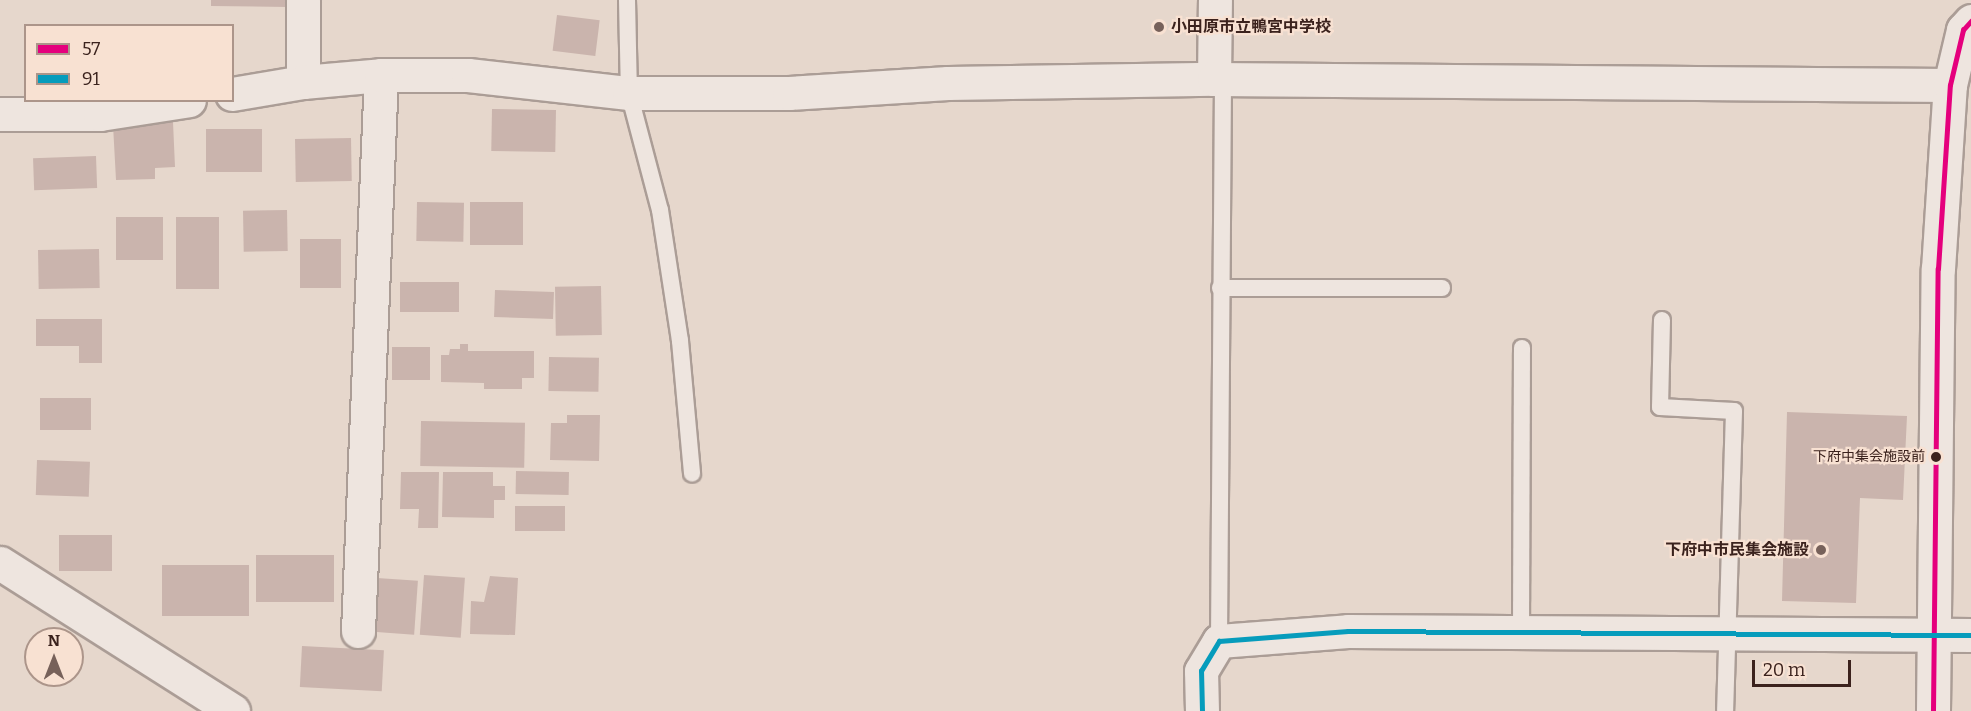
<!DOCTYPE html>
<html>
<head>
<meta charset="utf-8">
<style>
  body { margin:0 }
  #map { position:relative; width:1971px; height:711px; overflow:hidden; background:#e6d7cc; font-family:Bitter,"Noto Sans JP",serif }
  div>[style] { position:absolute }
  .building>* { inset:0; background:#cab4ad; transform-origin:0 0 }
  .roads { filter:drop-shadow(2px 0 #ab9d96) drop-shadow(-2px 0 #ab9d96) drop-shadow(0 2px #ab9d96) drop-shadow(0 -2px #ab9d96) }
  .service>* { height:16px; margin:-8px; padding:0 8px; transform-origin:8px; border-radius:8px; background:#eee5df }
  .minor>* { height:33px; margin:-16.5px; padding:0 16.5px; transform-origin:16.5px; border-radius:16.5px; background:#eee5df }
  .tertiary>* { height:33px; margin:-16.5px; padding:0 16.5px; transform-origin:16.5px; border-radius:16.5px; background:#eee5df }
  .secondary>* { height:33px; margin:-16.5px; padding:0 16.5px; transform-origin:16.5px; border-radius:16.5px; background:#eee5df }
  .bus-1>* { height:4.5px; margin:-2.25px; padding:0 2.25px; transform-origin:2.25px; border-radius:2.25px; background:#e5007d }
  .bus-2>* { height:4.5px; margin:-2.25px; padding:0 2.25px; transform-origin:2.25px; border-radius:2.25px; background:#069cbc }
  .dots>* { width:16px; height:16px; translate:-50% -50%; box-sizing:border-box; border:3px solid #f8e1d2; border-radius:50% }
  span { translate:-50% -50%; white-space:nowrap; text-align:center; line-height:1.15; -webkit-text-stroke:4.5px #f8e1d2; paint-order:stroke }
  .bus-label { font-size:14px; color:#3b221d }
  .right { translate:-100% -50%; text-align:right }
  .poi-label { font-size:16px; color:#3b221d; font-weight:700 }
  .left { translate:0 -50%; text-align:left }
  .legend { position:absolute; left:24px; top:24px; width:210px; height:78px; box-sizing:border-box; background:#f8e1d2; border:2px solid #ac958a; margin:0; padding:8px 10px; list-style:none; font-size:18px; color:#3b221d }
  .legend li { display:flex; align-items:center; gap:12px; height:30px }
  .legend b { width:30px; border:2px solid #ac958a }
  .north { position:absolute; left:24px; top:627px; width:60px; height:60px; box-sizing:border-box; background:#f8e1d2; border:2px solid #ac958a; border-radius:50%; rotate:0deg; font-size:16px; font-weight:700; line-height:24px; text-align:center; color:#3b221d }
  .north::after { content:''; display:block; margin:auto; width:21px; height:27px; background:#77615a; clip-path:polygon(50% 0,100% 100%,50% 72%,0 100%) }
  .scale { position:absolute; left:1752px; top:660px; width:99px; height:27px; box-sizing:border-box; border:3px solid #3b221d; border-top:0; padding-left:8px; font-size:18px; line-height:21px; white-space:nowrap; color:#3b221d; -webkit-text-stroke:4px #f8e1d2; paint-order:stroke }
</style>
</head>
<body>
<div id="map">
  <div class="building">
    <i style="clip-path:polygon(211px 0,288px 0,288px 7px,211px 6px)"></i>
    <i style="left:557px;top:15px;width:43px;height:36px;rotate:7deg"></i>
    <i style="left:492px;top:109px;width:64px;height:42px;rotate:1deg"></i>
    <i style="clip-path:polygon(173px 122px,175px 167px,155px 168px,155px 179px,116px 180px,113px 125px)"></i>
    <i style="left:262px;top:129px;width:43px;height:56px;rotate:90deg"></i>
    <i style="left:351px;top:138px;width:43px;height:56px;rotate:89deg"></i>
    <i style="left:96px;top:156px;width:32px;height:63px;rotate:88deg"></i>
    <i style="left:417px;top:202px;width:47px;height:39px;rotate:1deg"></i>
    <i style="left:470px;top:202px;width:53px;height:43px"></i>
    <i style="left:287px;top:210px;width:41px;height:44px;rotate:89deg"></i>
    <i style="left:116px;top:217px;width:47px;height:43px"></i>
    <i style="left:176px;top:217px;width:43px;height:72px"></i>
    <i style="left:300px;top:239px;width:41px;height:49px"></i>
    <i style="left:99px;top:249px;width:39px;height:61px;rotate:89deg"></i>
    <i style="left:400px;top:282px;width:59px;height:30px"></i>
    <i style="left:601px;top:286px;width:49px;height:46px;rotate:89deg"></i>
    <i style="left:495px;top:290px;width:59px;height:27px;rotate:2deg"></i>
    <i style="clip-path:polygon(36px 319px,102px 319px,102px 363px,79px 363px,79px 346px,36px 346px)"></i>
    <i style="clip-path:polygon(460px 344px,468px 344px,468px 351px,534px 351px,534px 378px,522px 378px,522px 389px,484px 389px,484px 383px,441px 382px,441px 355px,449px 355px,450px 349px,460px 349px)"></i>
    <i style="left:430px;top:347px;width:33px;height:38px;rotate:90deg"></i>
    <i style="left:549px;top:357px;width:50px;height:34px;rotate:1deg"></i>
    <i style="left:91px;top:398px;width:32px;height:51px;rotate:90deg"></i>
    <i style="clip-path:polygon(1787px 412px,1907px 416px,1903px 500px,1860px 498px,1856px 603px,1782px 601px)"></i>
    <i style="clip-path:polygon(567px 415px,600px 415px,599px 461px,550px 460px,551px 423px,567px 423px)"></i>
    <i style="left:421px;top:421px;width:104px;height:45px;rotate:1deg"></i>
    <i style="left:37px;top:460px;width:53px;height:35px;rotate:2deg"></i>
    <i style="left:516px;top:471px;width:53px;height:23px;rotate:1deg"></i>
    <i style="clip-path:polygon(401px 472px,439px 472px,438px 528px,418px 528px,419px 509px,400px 509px)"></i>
    <i style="clip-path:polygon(443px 472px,493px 472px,493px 486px,505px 486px,505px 500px,494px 500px,494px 518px,442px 517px)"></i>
    <i style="left:565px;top:506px;width:25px;height:50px;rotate:90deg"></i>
    <i style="left:59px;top:535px;width:53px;height:36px"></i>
    <i style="left:256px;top:555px;width:78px;height:47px"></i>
    <i style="left:162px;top:565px;width:87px;height:51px"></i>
    <i style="left:424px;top:575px;width:41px;height:60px;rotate:4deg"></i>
    <i style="clip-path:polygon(490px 576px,518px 578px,515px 635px,470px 634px,471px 601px,484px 602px)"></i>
    <i style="left:377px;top:578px;width:41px;height:54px;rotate:4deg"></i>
    <i style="left:302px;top:646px;width:82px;height:41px;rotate:3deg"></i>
  </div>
  <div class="roads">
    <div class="service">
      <i style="left:627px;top:0;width:93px;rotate:88.8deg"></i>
      <i style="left:629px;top:93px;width:121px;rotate:75.2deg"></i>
      <i style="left:660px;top:210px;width:133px;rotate:81.3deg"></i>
      <i style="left:680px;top:341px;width:133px;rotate:84.8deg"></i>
      <i style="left:1220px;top:288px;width:222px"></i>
      <i style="left:1662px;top:320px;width:87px;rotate:91.3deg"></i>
      <i style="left:1660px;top:407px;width:74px;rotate:3.1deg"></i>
      <i style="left:1734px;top:411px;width:300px;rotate:91.7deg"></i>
      <i style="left:1521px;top:630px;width:282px;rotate:-89.8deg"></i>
      <i style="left:1219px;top:641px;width:561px;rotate:-89.59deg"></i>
    </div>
    <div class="minor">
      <i style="left:1214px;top:79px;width:79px;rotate:-89.3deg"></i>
      <i style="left:303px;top:82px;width:82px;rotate:-90deg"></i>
      <i style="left:0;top:563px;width:276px;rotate:32.4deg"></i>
      <i style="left:358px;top:631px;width:556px;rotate:-87.63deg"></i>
      <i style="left:1202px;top:711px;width:40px;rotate:-91.4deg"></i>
      <i style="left:1201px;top:671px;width:35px;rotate:-59deg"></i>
      <i style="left:1219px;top:641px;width:129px;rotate:-4.4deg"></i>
      <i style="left:1348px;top:631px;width:623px;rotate:0.37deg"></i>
    </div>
    <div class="tertiary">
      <i style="left:232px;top:94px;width:72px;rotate:-9.6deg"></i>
      <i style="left:303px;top:82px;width:78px;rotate:-5.1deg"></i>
      <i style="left:381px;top:75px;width:87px"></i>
      <i style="left:468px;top:75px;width:162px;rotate:6.4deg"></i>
      <i style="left:629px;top:93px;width:160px"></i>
      <i style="left:789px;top:93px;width:159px;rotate:-3.6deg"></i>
      <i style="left:948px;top:83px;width:266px;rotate:-0.9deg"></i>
      <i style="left:1214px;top:79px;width:736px;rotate:0.47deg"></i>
      <i style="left:0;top:114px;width:100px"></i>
      <i style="left:100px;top:114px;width:90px;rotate:-8.9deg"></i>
    </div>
    <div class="secondary">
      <i style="left:1933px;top:711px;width:442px;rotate:-89.4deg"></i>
      <i style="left:1938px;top:269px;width:184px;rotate:-86.3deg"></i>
      <i style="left:1950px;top:85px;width:57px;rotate:-76.7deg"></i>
      <i style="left:1963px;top:30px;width:12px;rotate:-48deg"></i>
    </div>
  </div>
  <div class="bus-1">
    <i style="left:1933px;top:711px;width:442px;rotate:-89.4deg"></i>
    <i style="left:1938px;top:269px;width:184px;rotate:-86.3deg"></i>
    <i style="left:1950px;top:85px;width:57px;rotate:-76.7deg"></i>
    <i style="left:1963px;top:30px;width:12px;rotate:-48deg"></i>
  </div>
  <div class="bus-2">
    <i style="left:1202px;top:711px;width:40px;rotate:-91.4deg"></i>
    <i style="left:1201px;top:671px;width:35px;rotate:-59deg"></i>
    <i style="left:1219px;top:641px;width:129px;rotate:-4.4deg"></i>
    <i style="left:1348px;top:631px;width:623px;rotate:0.37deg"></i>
  </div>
  <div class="dots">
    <i style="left:1159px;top:27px;background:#77615a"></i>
    <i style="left:1936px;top:457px;background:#3b221d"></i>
    <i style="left:1821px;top:550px;background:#77615a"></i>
  </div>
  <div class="bus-label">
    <span class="right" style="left:1925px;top:457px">下府中集会施設前</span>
  </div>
  <div class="poi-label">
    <span class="left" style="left:1171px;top:27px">小田原市立鴨宮中学校</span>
    <span class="right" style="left:1809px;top:550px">下府中市民集会施設</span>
  </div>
  <ul class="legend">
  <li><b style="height:8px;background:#e5007d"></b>57</li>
  <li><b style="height:8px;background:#069cbc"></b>91</li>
  </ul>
  <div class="north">N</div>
  <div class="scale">20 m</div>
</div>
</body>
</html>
